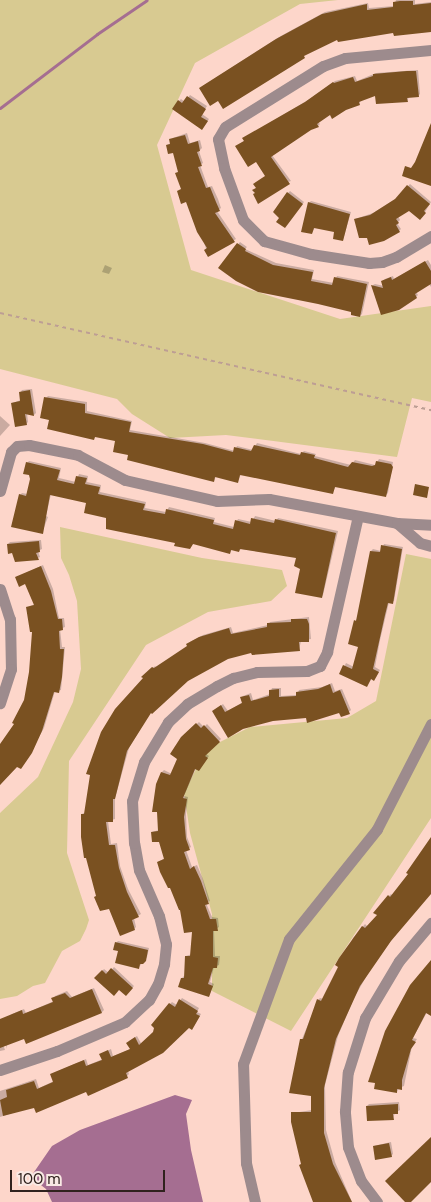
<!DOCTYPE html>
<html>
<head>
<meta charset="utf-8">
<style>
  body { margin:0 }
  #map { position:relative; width:431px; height:1202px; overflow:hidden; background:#fdd6ca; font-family:"DM Sans",sans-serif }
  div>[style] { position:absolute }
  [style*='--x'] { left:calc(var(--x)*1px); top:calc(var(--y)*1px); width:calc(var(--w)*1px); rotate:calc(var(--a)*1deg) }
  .green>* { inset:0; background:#d8ca91 }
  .water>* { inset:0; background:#a56e91 }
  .shadow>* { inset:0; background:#0003 }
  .stream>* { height:3px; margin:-1.5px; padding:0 1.5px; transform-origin:1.5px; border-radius:1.5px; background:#a56e91 }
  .building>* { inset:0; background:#7a5121 }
  .path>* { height:2px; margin-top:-1px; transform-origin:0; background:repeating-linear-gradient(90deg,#bd9e94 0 4px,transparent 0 8px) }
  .minor>* { height:11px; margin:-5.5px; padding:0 5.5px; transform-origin:5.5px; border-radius:5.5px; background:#9d8b8d }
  span { translate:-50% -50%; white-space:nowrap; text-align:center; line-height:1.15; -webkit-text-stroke:5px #f9e9e4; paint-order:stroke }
  .scale { position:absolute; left:10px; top:1170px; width:155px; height:22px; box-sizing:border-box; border:2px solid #30221e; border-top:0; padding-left:6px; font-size:15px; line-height:18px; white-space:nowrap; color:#30221e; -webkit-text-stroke:4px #f9e9e4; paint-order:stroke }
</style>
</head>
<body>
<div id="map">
  <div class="green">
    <div style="clip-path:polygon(0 0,338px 0,300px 4px,195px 63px,157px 145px,191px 270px,340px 319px,431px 306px,431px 402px,412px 398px,397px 457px,226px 435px,170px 438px,132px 414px,117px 399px,0 369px)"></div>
    <div style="clip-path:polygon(60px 527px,202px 558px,282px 570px,287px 586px,271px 601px,208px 612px,146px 645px,69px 761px,67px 853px,89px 920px,86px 929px,80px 941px,62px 951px,45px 983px,33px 986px,17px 996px,0 999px,0 813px,38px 777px,73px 702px,81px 669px,77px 601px,69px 575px,61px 558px)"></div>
    <div style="clip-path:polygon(406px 554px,431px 559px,431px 818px,291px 1031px,212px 991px,212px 914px,190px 833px,184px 793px,206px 749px,250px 727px,347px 718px,376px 701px)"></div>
  </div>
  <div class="water">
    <div style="clip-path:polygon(175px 1095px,192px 1100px,186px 1114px,191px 1150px,203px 1202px,52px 1202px,46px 1189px,37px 1182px,32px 1175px,52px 1146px,80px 1130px)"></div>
  </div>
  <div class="shadow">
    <div style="clip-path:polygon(396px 0,415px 0,415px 4px,431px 2px,431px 31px,394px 32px,338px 38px,218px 99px,203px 86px,279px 37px,325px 12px,368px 3px,369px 8px,394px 6px)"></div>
    <div style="clip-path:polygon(418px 70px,420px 94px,418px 96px,409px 97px,407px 101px,376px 95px,361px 100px,359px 104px,331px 114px,318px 122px,320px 124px,318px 126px,310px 129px,272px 155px,291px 181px,256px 193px,254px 190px,266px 176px,256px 160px,238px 145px,245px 140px,246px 137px,308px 100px,335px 81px,355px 76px,357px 81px,376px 73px)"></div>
    <div style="clip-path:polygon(190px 95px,207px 106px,202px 114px,209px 119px,204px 126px,179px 101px,181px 99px,185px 102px)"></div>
    <div style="clip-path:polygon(187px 133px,190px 143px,200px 140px,202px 148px,199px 151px,203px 163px,200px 165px,208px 187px,212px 186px,218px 199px,221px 208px,217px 211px,236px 239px,208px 255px,187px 188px,179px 171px,174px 151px,167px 145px,171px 143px,173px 138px)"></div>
    <div style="clip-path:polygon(410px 184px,431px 202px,422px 217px,409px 210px,398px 216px,400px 220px,397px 223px,401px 229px,399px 231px,368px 236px,355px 219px,373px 213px,397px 198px)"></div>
    <div style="clip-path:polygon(290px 191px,304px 202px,287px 225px,288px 193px)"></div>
    <div style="clip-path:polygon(311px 201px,351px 212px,343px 240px,336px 231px,315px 227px,312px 233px,309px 203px)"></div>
    <div style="clip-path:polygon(240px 242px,247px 247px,245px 249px,276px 263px,314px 270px,312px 279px,334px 283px,337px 276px,369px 282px,362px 314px,360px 316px,353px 312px,220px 267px)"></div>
    <div style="clip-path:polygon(428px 260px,431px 265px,431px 287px,429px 284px,416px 292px,418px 295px,416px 297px,382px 314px,373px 285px,375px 284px,384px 286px,383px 281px,385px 279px,393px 276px,394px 279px)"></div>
    <div style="clip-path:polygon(105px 265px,112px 268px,109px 274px,102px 272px)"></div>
    <div style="clip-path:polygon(32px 389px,36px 413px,34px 415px,27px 413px,28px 422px,26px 424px,12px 403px,21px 400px,20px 393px,22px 390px)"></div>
    <div style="clip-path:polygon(48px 396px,87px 402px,87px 411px,132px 421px,130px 430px,205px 443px,235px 451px,237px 446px,253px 450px,257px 443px,301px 454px,304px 451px,316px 454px,315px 456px,351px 465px,355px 460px,375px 465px,379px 459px,393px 462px,388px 493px,385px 496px,336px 486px,332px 493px,241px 474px,238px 481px,216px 476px,214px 481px,129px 454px,117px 440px,96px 436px,94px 438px,50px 419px,46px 398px)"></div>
    <div style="clip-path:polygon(0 416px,10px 425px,0 436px)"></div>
    <div style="clip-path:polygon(29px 461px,61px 468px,59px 478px,76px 482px,79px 474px,88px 476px,87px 482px,101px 485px,100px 492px,146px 502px,145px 508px,166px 512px,169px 507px,215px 518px,214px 522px,234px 527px,238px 519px,252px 522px,255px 516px,276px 521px,278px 518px,338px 531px,323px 595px,321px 597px,302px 569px,298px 557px,241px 549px,239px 551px,232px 549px,230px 553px,194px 543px,190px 548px,108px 517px,87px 502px,51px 494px,46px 516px,48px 517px,42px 533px,20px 495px,22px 493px,28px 494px,31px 479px,27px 463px)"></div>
    <div style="clip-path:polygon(41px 540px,42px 549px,38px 551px,40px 557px,38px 558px,8px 544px,10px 542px)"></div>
    <div style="clip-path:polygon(384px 544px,403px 547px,394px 601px,389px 602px,380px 640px,375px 667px,380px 670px,376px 677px,372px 678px,367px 686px,341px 673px,346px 663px,354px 667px,359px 646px,355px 621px,358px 618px,371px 551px,373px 549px,381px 551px)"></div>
    <div style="clip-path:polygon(43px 565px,53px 589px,59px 618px,64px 618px,65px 627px,60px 629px,62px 647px,65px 647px,61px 690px,55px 691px,44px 728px,22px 766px,17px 765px,0 785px,0 746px,16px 724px,25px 701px,31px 672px,33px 631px,28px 607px,35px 604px,26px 583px,17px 577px)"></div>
    <div style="clip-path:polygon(309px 617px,311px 639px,301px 641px,299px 650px,252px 651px,228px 658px,187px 680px,151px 711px,129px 748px,115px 798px,115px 819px,108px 821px,111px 844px,117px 843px,120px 866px,128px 889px,141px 914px,134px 918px,136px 927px,134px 929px,97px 895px,82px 814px,86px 812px,116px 710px,155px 666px,156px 667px,188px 646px,190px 642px,203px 635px,231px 627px,233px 633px,268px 625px,270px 622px)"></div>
    <div style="clip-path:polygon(332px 683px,335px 691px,342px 689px,351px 710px,349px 712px,272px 719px,242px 728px,216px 709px,223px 704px,228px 711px,243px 702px,241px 698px,243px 696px,251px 693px,253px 700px,270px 694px,272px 688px,281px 688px,281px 696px,297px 695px,299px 690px,322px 687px)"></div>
    <div style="clip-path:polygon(199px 722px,204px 727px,207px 724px,221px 739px,206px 754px,209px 756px,201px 767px,196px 768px,184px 796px,188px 797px,186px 814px,187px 837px,191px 847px,186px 850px,192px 867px,197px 865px,203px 879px,210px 901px,206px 903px,212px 917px,218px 918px,219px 927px,214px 930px,215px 956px,220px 956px,219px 965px,214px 967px,210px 982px,214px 984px,209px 996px,182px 978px,185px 975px,186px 956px,192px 954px,193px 931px,158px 862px,165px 858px,159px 840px,152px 832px,159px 830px,162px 772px,164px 770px,172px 774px,178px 758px,182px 738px)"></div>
    <div style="clip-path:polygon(431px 839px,431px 892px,393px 938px,370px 970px,354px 998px,338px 1036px,325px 1085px,326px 1130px,335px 1162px,352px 1202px,319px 1202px,303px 1163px,293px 1113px,312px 1110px,312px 1095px,302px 1039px,318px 1000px,320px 998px,324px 999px,353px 938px,365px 924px,368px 927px,378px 915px,389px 896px,391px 894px,393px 896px,410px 874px)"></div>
    <div style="clip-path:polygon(118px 941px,149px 948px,147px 957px,139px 967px,120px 950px,116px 943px)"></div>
    <div style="clip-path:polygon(431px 962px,431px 1012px,427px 1012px,413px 1038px,417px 1039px,412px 1046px,404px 1086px,399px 1088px,397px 1092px,375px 1088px)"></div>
    <div style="clip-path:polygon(114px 967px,134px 986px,126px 995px,119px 989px,96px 978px,104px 969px,109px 973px)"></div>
    <div style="clip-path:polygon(94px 988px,104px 1010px,102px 1012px,27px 1042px,24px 1037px,7px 1044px,7px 1049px,5px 1040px,2px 1041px,5px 1050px,0 1051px,0 1022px,12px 1014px,24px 1009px,26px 1013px,54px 1001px,55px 996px,67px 991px,72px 997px)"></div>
    <div style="clip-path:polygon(182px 998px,199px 1008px,197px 1012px,201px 1014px,194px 1026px,189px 1026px,128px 1071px,129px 1074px,127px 1076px,0 1117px,0 1091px,36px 1079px,39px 1088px,54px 1081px,54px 1073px,77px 1063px,86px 1059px,88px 1065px,103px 1059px,101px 1054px,111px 1049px,113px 1056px,131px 1049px,129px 1041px,137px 1036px,142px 1045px,154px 1032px,170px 1004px,172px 1002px,177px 1005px)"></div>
    <div style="clip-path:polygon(399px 1102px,400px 1110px,395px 1113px,393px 1118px,367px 1106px,369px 1104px)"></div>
    <div style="clip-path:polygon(391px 1142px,393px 1154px,391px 1156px,374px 1146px)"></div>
  </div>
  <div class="stream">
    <div style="--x:0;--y:108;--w:122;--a:-37.3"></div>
    <div style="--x:97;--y:34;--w:60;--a:-34.2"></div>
  </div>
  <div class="building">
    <div style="clip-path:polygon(400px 1px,413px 1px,413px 5px,431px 3px,431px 32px,394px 36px,393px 33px,338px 42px,337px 40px,304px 56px,305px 58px,223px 109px,218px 101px,210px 106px,199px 88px,276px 39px,322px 14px,367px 4px,367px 10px,393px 7px,393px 2px)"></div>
    <div style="clip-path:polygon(407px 71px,416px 71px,419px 97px,407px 98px,408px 102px,376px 104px,375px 96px,359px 102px,360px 105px,346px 110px,332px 119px,330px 115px,317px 124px,319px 127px,311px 130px,271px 157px,290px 184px,258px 204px,253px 194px,255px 193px,252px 190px,256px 188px,253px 184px,265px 176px,256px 162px,248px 167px,235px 146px,244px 141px,242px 138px,305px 102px,333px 82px,334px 83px,353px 77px,355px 82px,373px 76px,373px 74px)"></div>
    <div style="clip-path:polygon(187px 96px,206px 109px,201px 117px,208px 121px,202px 130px,172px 109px,178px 100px,182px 103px)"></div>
    <div style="clip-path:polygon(431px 123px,431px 186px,402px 176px,405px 166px,411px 168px,415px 162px)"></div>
    <div style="clip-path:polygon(185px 135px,188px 144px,198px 141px,200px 151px,197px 152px,202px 166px,198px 167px,206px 188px,210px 187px,216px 202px,220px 211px,215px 213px,235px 242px,208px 257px,204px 250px,207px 248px,197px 232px,186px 202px,181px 204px,177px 191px,181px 189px,175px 173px,178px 172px,173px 153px,168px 154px,166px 145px,170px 144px,169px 139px)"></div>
    <div style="clip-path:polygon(407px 185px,430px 204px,424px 211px,426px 213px,420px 220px,409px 211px,396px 219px,399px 223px,396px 225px,400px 232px,384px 241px,369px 245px,367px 238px,359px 238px,354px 219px,370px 215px,395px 199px)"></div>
    <div style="clip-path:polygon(287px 192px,303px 204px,285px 228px,276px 222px,279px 218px,273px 212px)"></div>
    <div style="clip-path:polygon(308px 202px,350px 214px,343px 241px,333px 239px,334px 232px,314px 228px,312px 234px,301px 232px)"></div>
    <div style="clip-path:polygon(237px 243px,246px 249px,245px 251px,273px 265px,313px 272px,311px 281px,332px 285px,334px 277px,367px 284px,360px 317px,351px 315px,351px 312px,318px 304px,258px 292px,236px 281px,218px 268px)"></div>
    <div style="clip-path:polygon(425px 261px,431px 271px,431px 284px,415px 294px,417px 298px,399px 310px,381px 315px,371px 285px,383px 288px,381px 281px,391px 277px,392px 280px)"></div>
    <div style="clip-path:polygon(30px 390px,34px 416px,25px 414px,27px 425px,15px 427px,11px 403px,20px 401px,19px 392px)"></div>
    <div style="clip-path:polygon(44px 397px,85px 404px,85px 413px,131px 422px,129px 432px,203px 444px,233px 452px,234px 447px,251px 451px,254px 445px,300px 455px,301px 452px,315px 455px,314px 458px,348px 467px,352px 462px,372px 466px,375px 465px,376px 461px,391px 464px,393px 467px,386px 497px,335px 487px,333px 494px,240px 475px,238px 483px,215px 477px,214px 482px,127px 460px,128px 455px,113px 452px,115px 441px,95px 437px,94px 440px,47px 429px,49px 420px,40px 418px)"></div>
    <div style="clip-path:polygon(26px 462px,60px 470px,57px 480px,74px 484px,76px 476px,87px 478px,85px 484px,100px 487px,98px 494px,145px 504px,143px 510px,165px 514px,166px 509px,214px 520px,213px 524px,233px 529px,235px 520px,250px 524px,251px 518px,274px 523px,275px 519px,336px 533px,322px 598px,295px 593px,300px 569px,294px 566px,296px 558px,240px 549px,239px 552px,231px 550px,230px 554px,193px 544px,190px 549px,174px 546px,175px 543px,106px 529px,106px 518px,84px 513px,86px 503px,50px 495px,43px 534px,11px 527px,19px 494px,26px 496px,30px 479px,29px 475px,23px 474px)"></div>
    <div style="clip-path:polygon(415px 484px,429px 487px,427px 498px,413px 495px)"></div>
    <div style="clip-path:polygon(39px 541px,40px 552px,36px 553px,39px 560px,15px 562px,12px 553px,8px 554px,7px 544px)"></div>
    <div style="clip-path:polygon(381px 545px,402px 549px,393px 604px,388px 603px,385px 615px,373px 669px,379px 672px,374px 681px,371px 679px,367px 687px,339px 674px,343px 665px,352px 669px,358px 647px,348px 644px,354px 620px,356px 621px,370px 551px,380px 552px)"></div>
    <div style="clip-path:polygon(41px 566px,51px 591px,58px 619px,62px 619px,63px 630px,59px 631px,60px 649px,64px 649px,62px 677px,59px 693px,54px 692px,42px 731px,32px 753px,21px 769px,17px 767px,0 785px,0 744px,14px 724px,12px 723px,24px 700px,29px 672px,32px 632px,30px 632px,26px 607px,34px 605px,25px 584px,19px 587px,15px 577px)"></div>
    <div style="clip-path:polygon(291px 619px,307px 619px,309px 624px,309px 642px,299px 642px,300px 651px,252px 655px,251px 653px,228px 659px,188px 681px,152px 714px,151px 713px,127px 751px,115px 799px,113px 799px,113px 822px,106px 822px,109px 845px,115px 845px,119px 868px,127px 892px,139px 917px,132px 920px,135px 930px,120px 936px,109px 909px,100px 911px,94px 897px,96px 896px,86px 858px,84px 858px,81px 837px,81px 814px,84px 814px,90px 775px,86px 774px,101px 732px,115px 709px,143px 678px,141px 677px,152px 667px,154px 668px,187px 646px,186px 644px,199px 637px,229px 628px,231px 634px,267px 627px,267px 623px,291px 622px)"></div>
    <div style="clip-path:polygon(330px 684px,333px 693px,340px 690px,350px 714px,341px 717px,339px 713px,307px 723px,306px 718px,273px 721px,243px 729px,228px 738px,212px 711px,221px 705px,225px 712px,242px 703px,240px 697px,249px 695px,251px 701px,269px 696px,269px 690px,279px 689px,279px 697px,296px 696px,296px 692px,318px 689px)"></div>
    <div style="clip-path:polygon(196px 723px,201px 728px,204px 725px,220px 742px,205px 756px,208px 758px,199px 771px,195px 769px,183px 798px,187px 799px,184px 817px,186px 839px,190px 850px,184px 852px,190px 869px,194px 866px,201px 881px,209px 904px,205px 905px,210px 919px,216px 919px,218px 931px,213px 931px,213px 957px,218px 958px,217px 968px,213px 968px,208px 984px,213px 986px,209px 997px,178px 987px,181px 978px,184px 978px,185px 956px,190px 956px,192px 932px,184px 933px,180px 910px,179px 910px,170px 888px,168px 888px,160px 872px,157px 862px,164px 859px,159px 842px,152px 842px,151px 832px,158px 831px,157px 812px,152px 812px,156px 784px,161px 772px,170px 775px,177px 759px,170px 754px,181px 737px)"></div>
    <div style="clip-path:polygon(431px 837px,431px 894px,391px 941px,360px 986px,336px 1039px,324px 1088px,324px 1133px,333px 1164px,352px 1202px,313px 1202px,299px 1165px,301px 1164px,291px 1122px,291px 1112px,311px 1112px,311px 1096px,289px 1093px,300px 1039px,303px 1039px,317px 999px,321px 1001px,338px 967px,335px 965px,339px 958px,362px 926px,365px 928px,377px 915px,373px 913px,388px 895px,390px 897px,408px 874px,406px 873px)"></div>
    <div style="clip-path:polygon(115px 942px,148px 950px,146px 961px,143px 964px,140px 964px,139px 969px,115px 963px,118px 951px,113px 950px)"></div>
    <div style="clip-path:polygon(431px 960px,431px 1016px,426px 1013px,412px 1040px,416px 1042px,411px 1049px,402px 1080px,402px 1090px,397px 1089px,397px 1093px,374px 1089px,375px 1083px,368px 1082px,385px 1031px,410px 985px)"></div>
    <div style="clip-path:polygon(111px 968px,133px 988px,126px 996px,119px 990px,114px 996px,94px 978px,102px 970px,106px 974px)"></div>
    <div style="clip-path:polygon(92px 989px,102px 1013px,26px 1044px,24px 1039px,0 1048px,0 1019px,22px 1010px,23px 1014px,53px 1002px,51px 998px,65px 993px,70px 998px)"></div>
    <div style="clip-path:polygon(179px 999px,198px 1011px,196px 1014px,200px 1016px,192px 1030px,189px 1028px,163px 1053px,126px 1073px,128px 1078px,88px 1096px,86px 1092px,36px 1113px,34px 1108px,3px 1116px,0 1100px,7px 1097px,6px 1090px,34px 1081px,37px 1089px,53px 1082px,50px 1074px,74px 1064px,84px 1060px,86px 1066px,102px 1060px,99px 1054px,108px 1050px,111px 1057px,130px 1049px,126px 1043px,135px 1037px,139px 1045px,153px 1032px,154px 1028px,151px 1025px,169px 1003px,175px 1007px)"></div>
    <div style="clip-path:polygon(398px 1104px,398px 1114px,393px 1114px,394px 1120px,367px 1121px,366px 1106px)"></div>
    <div style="clip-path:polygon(431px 1137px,431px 1182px,411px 1202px,405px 1202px,385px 1181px)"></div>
    <div style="clip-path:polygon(389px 1143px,392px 1157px,375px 1160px,373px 1146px)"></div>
  </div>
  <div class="path">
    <div style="--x:0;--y:313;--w:442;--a:12.7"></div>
  </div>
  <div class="minor">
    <div style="--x:431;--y:50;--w:86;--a:174.7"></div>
    <div style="--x:345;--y:58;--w:23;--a:160"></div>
    <div style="--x:323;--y:66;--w:115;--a:148.1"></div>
    <div style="--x:225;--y:127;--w:14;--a:120"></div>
    <div style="--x:218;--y:139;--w:30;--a:78"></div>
    <div style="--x:224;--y:168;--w:55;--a:69.9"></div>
    <div style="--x:243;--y:220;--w:30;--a:45"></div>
    <div style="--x:264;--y:241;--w:49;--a:15.5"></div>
    <div style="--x:311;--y:254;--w:59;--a:8.8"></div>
    <div style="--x:369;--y:263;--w:13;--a:-4"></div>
    <div style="--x:382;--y:262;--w:15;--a:-20"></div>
    <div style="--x:396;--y:257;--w:41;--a:-31"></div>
    <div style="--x:0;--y:491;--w:41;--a:-74.2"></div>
    <div style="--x:11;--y:452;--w:8;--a:-45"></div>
    <div style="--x:17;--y:446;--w:12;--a:-5"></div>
    <div style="--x:29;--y:445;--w:50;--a:11.5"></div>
    <div style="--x:78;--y:455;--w:53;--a:28"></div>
    <div style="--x:125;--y:480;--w:94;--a:12.9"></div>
    <div style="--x:217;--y:501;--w:52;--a:-2.2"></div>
    <div style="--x:269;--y:499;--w:130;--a:10.6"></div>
    <div style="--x:397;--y:523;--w:34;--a:3"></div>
    <div style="--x:397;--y:523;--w:30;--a:41"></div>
    <div style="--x:420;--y:543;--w:11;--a:15"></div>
    <div style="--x:0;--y:589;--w:32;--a:72"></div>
    <div style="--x:10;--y:619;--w:50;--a:88.9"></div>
    <div style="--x:11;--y:669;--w:36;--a:108"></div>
    <div style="--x:0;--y:1070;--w:60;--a:-18.4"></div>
    <div style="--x:57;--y:1051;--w:74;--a:-23.1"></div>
    <div style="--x:125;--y:1022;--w:33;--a:-43"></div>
    <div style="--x:149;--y:1000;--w:18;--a:-61"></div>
    <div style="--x:158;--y:984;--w:21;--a:-73"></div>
    <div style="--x:164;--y:964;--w:20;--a:-84"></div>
    <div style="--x:166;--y:944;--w:29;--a:-104"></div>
    <div style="--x:159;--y:916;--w:50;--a:-113.5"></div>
    <div style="--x:139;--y:870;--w:27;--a:-100"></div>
    <div style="--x:134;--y:843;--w:42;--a:-92.7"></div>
    <div style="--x:132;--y:801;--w:41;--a:-72.9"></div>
    <div style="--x:144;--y:762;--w:47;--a:-59"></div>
    <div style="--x:168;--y:722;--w:26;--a:-43"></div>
    <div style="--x:187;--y:704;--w:35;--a:-31"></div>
    <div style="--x:217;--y:686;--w:18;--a:-27"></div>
    <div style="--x:233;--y:678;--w:25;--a:-14"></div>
    <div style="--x:257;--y:672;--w:50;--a:-1.1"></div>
    <div style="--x:307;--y:671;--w:14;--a:-21"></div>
    <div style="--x:320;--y:666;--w:16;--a:-63"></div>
    <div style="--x:327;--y:652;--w:139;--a:-77.2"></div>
    <div style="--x:255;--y:1202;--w:40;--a:-103"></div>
    <div style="--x:246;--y:1163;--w:99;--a:-91.7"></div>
    <div style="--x:243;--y:1064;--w:133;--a:-69.8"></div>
    <div style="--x:289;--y:939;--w:141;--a:-51.3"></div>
    <div style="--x:377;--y:829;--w:118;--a:-62.8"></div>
    <div style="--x:377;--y:1202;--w:26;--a:-127"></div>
    <div style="--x:361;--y:1181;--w:36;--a:-111"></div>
    <div style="--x:348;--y:1147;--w:36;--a:-95"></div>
    <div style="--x:345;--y:1111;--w:39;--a:-86"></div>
    <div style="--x:348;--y:1072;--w:57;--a:-72.5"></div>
    <div style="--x:365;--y:1018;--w:66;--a:-59.2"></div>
    <div style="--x:399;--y:961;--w:50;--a:-49.9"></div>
  </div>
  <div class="scale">100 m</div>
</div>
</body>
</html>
